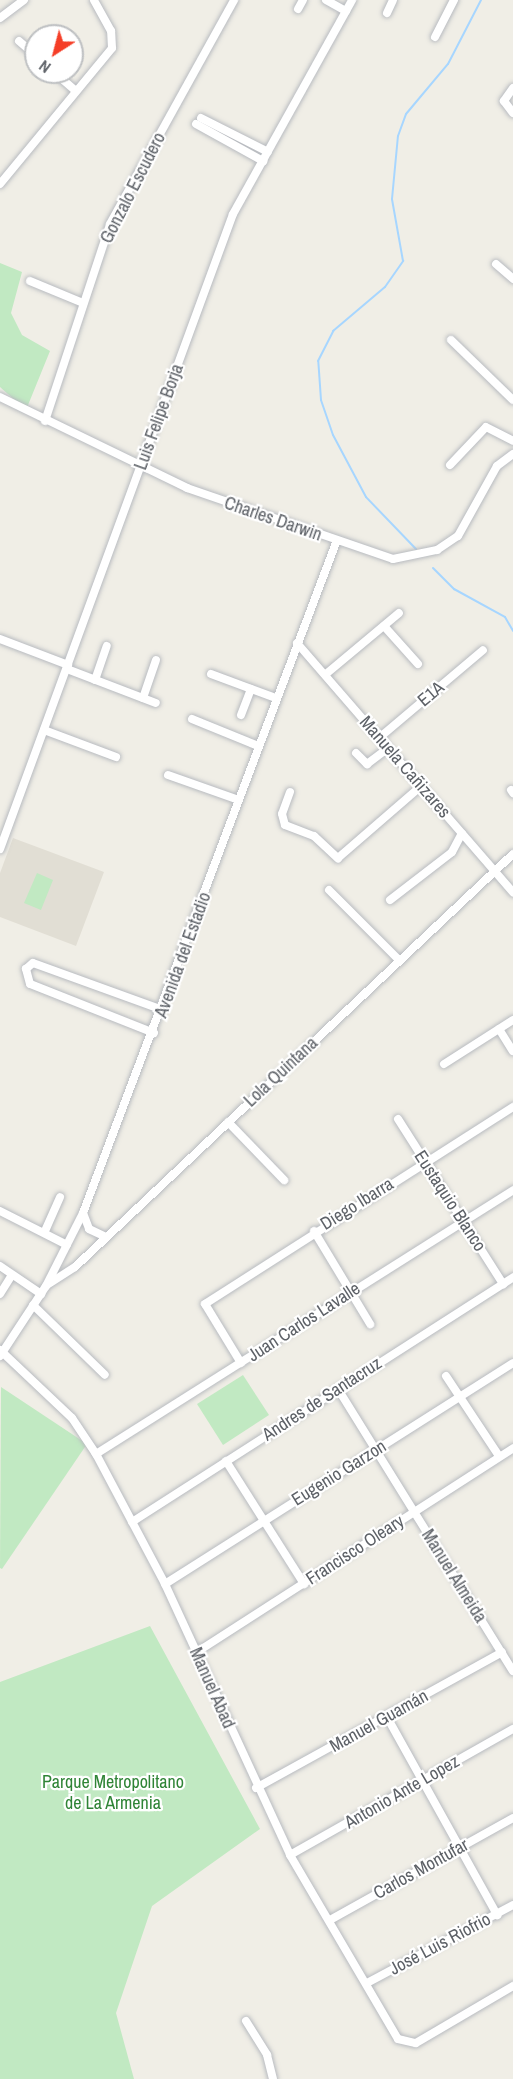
<!DOCTYPE html>
<html>
<head>
<meta charset="utf-8">
<style>
  body { margin:0 }
  #map { position:relative; width:513px; height:2079px; overflow:hidden; background:#f0eee6; font-family:"Archivo Narrow",sans-serif }
  div>[style] { position:absolute }
  [style*='--x'] { left:calc(var(--x)*1px); top:calc(var(--y)*1px); width:calc(var(--w)*1px); rotate:calc(var(--a)*1deg) }
  .education>* { inset:0; background:#e1ded4 }
  .green>* { inset:0; background:#c1e9c2 }
  .stream>* { height:2px; margin:-1px; padding:0 1px; transform-origin:1px; border-radius:1px; background:#a7d6ff }
  .roads { filter:drop-shadow(0 0 2px #b8bbc0) drop-shadow(0 0 2px #b8bbc0) }
  .minor>* { height:8px; margin:-4px; padding:0 4px; transform-origin:4px; border-radius:4px; background:#fff }
  span { translate:-50% -50%; white-space:nowrap; text-align:center; line-height:1.15; -webkit-text-stroke:4.5px #fff; paint-order:stroke }
  .street-label { font-size:18px; color:#5d6167 }
  .park-label { font-size:18px; color:#2f8436 }
  .north { position:absolute; left:24px; top:24px; width:60px; height:60px; box-sizing:border-box; background:#fff; border:2px solid #bec0c2; border-radius:50%; rotate:216deg; font-size:16px; font-weight:700; line-height:24px; text-align:center; color:#5d6167 }
  .north::after { content:''; display:block; margin:auto; width:21px; height:27px; background:#f53e27; clip-path:polygon(50% 0,100% 100%,50% 72%,0 100%) }
</style>
</head>
<body>
<div id="map">
  <div class="education">
    <div style="clip-path:polygon(13px 838px,104px 872px,76px 946px,0 917px,0 873px)"></div>
  </div>
  <div class="green">
    <div style="clip-path:polygon(0 263px,22px 272px,11px 313px,22px 335px,50px 351px,26px 410px,0 387px)"></div>
    <div style="clip-path:polygon(37px 873px,53px 880px,41px 910px,24px 903px)"></div>
    <div style="clip-path:polygon(243px 1375px,269px 1415px,223px 1445px,197px 1404px)"></div>
    <div style="clip-path:polygon(1px 1387px,87px 1444px,2px 1569px,0 1568px)"></div>
    <div style="clip-path:polygon(150px 1626px,260px 1829px,152px 1906px,116px 2013px,134px 2079px,0 2079px,0 1682px)"></div>
  </div>
  <div class="stream">
    <div style="--x:416;--y:549;--w:72;--a:-133.9"></div>
    <div style="--x:366;--y:497;--w:70;--a:-118"></div>
    <div style="--x:333;--y:435;--w:37;--a:-109"></div>
    <div style="--x:321;--y:400;--w:39;--a:-94"></div>
    <div style="--x:318;--y:361;--w:34;--a:-63"></div>
    <div style="--x:333;--y:331;--w:68;--a:-40.2"></div>
    <div style="--x:385;--y:287;--w:32;--a:-55"></div>
    <div style="--x:403;--y:261;--w:63;--a:-100.1"></div>
    <div style="--x:392;--y:199;--w:63;--a:-84.6"></div>
    <div style="--x:398;--y:136;--w:23;--a:-70"></div>
    <div style="--x:406;--y:114;--w:65;--a:-50"></div>
    <div style="--x:448;--y:64;--w:72;--a:-62.7"></div>
    <div style="--x:433;--y:568;--w:30;--a:45"></div>
    <div style="--x:454;--y:589;--w:58;--a:28.8"></div>
    <div style="--x:505;--y:617;--w:16;--a:60"></div>
  </div>
  <div class="roads">
    <div class="minor">
      <div style="--x:326;--y:0;--w:23;--a:29"></div>
      <div style="--x:298;--y:9;--w:10;--a:-61"></div>
      <div style="--x:387;--y:13;--w:14;--a:-65"></div>
      <div style="--x:0;--y:18;--w:30;--a:-37"></div>
      <div style="--x:435;--y:37;--w:42;--a:-62.8"></div>
      <div style="--x:19;--y:41;--w:23;--a:41"></div>
      <div style="--x:54;--y:72;--w:29;--a:41"></div>
      <div style="--x:513;--y:88;--w:16;--a:125"></div>
      <div style="--x:504;--y:101;--w:15;--a:53"></div>
      <div style="--x:201;--y:118;--w:75;--a:26.9"></div>
      <div style="--x:196;--y:124;--w:77;--a:28.9"></div>
      <div style="--x:0;--y:184;--w:176;--a:-50.5"></div>
      <div style="--x:112;--y:48;--w:17;--a:-93"></div>
      <div style="--x:111;--y:31;--w:35;--a:-119"></div>
      <div style="--x:496;--y:264;--w:23;--a:41"></div>
      <div style="--x:30;--y:281;--w:57;--a:22.5"></div>
      <div style="--x:451;--y:340;--w:86;--a:44.1"></div>
      <div style="--x:0;--y:397;--w:208;--a:25.9"></div>
      <div style="--x:187;--y:488;--w:218;--a:19"></div>
      <div style="--x:393;--y:559;--w:45;--a:-11.6"></div>
      <div style="--x:437;--y:550;--w:25;--a:-34"></div>
      <div style="--x:458;--y:536;--w:80;--a:-60.9"></div>
      <div style="--x:497;--y:466;--w:20;--a:-37"></div>
      <div style="--x:45;--y:421;--w:207;--a:-71.7"></div>
      <div style="--x:110;--y:224;--w:256;--a:-61"></div>
      <div style="--x:450;--y:465;--w:52;--a:-46.5"></div>
      <div style="--x:486;--y:427;--w:30;--a:27"></div>
      <div style="--x:384;--y:626;--w:51;--a:48.2"></div>
      <div style="--x:0;--y:639;--w:73;--a:20.9"></div>
      <div style="--x:297;--y:643;--w:330;--a:49.1"></div>
      <div style="--x:67;--y:669;--w:95;--a:20.9"></div>
      <div style="--x:211;--y:674;--w:69;--a:20.3"></div>
      <div style="--x:326;--y:674;--w:95;--a:-39.9"></div>
      <div style="--x:95;--y:680;--w:36;--a:-71"></div>
      <div style="--x:143;--y:698;--w:40;--a:-71.1"></div>
      <div style="--x:241;--y:715;--w:28;--a:-69"></div>
      <div style="--x:192;--y:719;--w:71;--a:22.2"></div>
      <div style="--x:44;--y:730;--w:77;--a:20.6"></div>
      <div style="--x:379;--y:738;--w:136;--a:-40.2"></div>
      <div style="--x:356;--y:753;--w:16;--a:45"></div>
      <div style="--x:367;--y:764;--w:26;--a:-37"></div>
      <div style="--x:168;--y:775;--w:75;--a:19.4"></div>
      <div style="--x:511;--y:790;--w:4;--a:56"></div>
      <div style="--x:290;--y:792;--w:23;--a:110"></div>
      <div style="--x:282;--y:814;--w:11;--a:75"></div>
      <div style="--x:285;--y:825;--w:31;--a:21"></div>
      <div style="--x:314;--y:836;--w:33;--a:43"></div>
      <div style="--x:338;--y:858;--w:110;--a:-40.9"></div>
      <div style="--x:0;--y:849;--w:676;--a:-69.85"></div>
      <div style="--x:233;--y:214;--w:245;--a:-60.9"></div>
      <div style="--x:329;--y:890;--w:100;--a:45"></div>
      <div style="--x:390;--y:900;--w:78;--a:-37.7"></div>
      <div style="--x:452;--y:852;--w:21;--a:-62"></div>
      <div style="--x:499;--y:1029;--w:26;--a:58"></div>
      <div style="--x:154;--y:1033;--w:133;--a:-158.4"></div>
      <div style="--x:30;--y:984;--w:16;--a:-105"></div>
      <div style="--x:26;--y:969;--w:9;--a:-41"></div>
      <div style="--x:33;--y:963;--w:138;--a:19.9"></div>
      <div style="--x:444;--y:1064;--w:82;--a:-32.5"></div>
      <div style="--x:398;--y:1119;--w:196;--a:57.5"></div>
      <div style="--x:228;--y:1122;--w:81;--a:46"></div>
      <div style="--x:0;--y:1211;--w:75;--a:26.9"></div>
      <div style="--x:83;--y:1213;--w:17;--a:69"></div>
      <div style="--x:89;--y:1229;--w:19;--a:25"></div>
      <div style="--x:45;--y:1231;--w:37;--a:-66"></div>
      <div style="--x:314;--y:1231;--w:109;--a:58.9"></div>
      <div style="--x:0;--y:1266;--w:50;--a:34.3"></div>
      <div style="--x:47;--y:1285;--w:33;--a:-33"></div>
      <div style="--x:75;--y:1267;--w:602;--a:-43.32"></div>
      <div style="--x:0;--y:1294;--w:22;--a:-58"></div>
      <div style="--x:33;--y:1305;--w:100;--a:44.2"></div>
      <div style="--x:0;--y:1350;--w:99;--a:43.4"></div>
      <div style="--x:72;--y:1418;--w:43;--a:56.3"></div>
      <div style="--x:96;--y:1454;--w:147;--a:62"></div>
      <div style="--x:165;--y:1584;--w:298;--a:65.2"></div>
      <div style="--x:290;--y:1855;--w:213;--a:59.6"></div>
      <div style="--x:398;--y:2039;--w:18;--a:13"></div>
      <div style="--x:416;--y:2043;--w:113;--a:-30.4"></div>
      <div style="--x:0;--y:1356;--w:84;--a:-56.7"></div>
      <div style="--x:46;--y:1286;--w:82;--a:-63.1"></div>
      <div style="--x:83;--y:1213;--w:719;--a:-69.32"></div>
      <div style="--x:241;--y:1363;--w:69;--a:-121.4"></div>
      <div style="--x:205;--y:1304;--w:366;--a:-32.6"></div>
      <div style="--x:446;--y:1376;--w:96;--a:56.5"></div>
      <div style="--x:338;--y:1389;--w:332;--a:58.2"></div>
      <div style="--x:96;--y:1454;--w:494;--a:-32.3"></div>
      <div style="--x:226;--y:1461;--w:146;--a:57.6"></div>
      <div style="--x:132;--y:1522;--w:453;--a:-32.7"></div>
      <div style="--x:165;--y:1584;--w:412;--a:-32.4"></div>
      <div style="--x:197;--y:1652;--w:376;--a:-32.8"></div>
      <div style="--x:387;--y:1717;--w:227;--a:60.9"></div>
      <div style="--x:256;--y:1788;--w:281;--a:-28.9"></div>
      <div style="--x:290;--y:1855;--w:256;--a:-29.5"></div>
      <div style="--x:330;--y:1920;--w:210;--a:-29.1"></div>
      <div style="--x:367;--y:1983;--w:166;--a:-28.1"></div>
      <div style="--x:246;--y:2021;--w:40;--a:58"></div>
      <div style="--x:267;--y:2055;--w:25;--a:76"></div>
    </div>
  </div>
  <div class="street-label">
    <span style="left:133px;top:188px;rotate:-63deg">Gonzalo Escudero</span>
    <span style="left:159px;top:417px;rotate:-70deg">Luis Felipe Borja</span>
    <span style="left:273px;top:519px;rotate:19deg">Charles Darwin</span>
    <span style="left:431px;top:694px;rotate:-40deg">E1A</span>
    <span style="left:405px;top:767px;rotate:49deg">Manuela Cañizares</span>
    <span style="left:183px;top:955px;rotate:-70deg">Avenida del Estadio</span>
    <span style="left:281px;top:1072px;rotate:-43deg">Lola Quintana</span>
    <span style="left:450px;top:1201px;rotate:57deg">Eustaquio Blanco</span>
    <span style="left:357px;top:1204px;rotate:-32deg">Diego Ibarra</span>
    <span style="left:304px;top:1322px;rotate:-33deg">Juan Carlos Lavalle</span>
    <span style="left:322px;top:1399px;rotate:-33deg">Andres de Santacruz</span>
    <span style="left:339px;top:1473px;rotate:-32deg">Eugenio Garzon</span>
    <span style="left:355px;top:1550px;rotate:-33deg">Francisco Oleary</span>
    <span style="left:454px;top:1576px;rotate:58deg">Manuel Almeida</span>
    <span style="left:212px;top:1688px;rotate:66deg">Manuel Abad</span>
    <span style="left:379px;top:1721px;rotate:-29deg">Manuel Guamán</span>
    <span style="left:402px;top:1792px;rotate:-30deg">Antonio Ante Lopez</span>
    <span style="left:421px;top:1869px;rotate:-29deg">Carlos Montufar</span>
    <span style="left:440px;top:1944px;rotate:-28deg">José Luis Riofrio</span>
  </div>
  <div class="park-label">
    <span style="left:113px;top:1793px">Parque Metropolitano<br>de La Armenia</span>
  </div>
  <div class="north">N</div>
</div>
</body>
</html>
